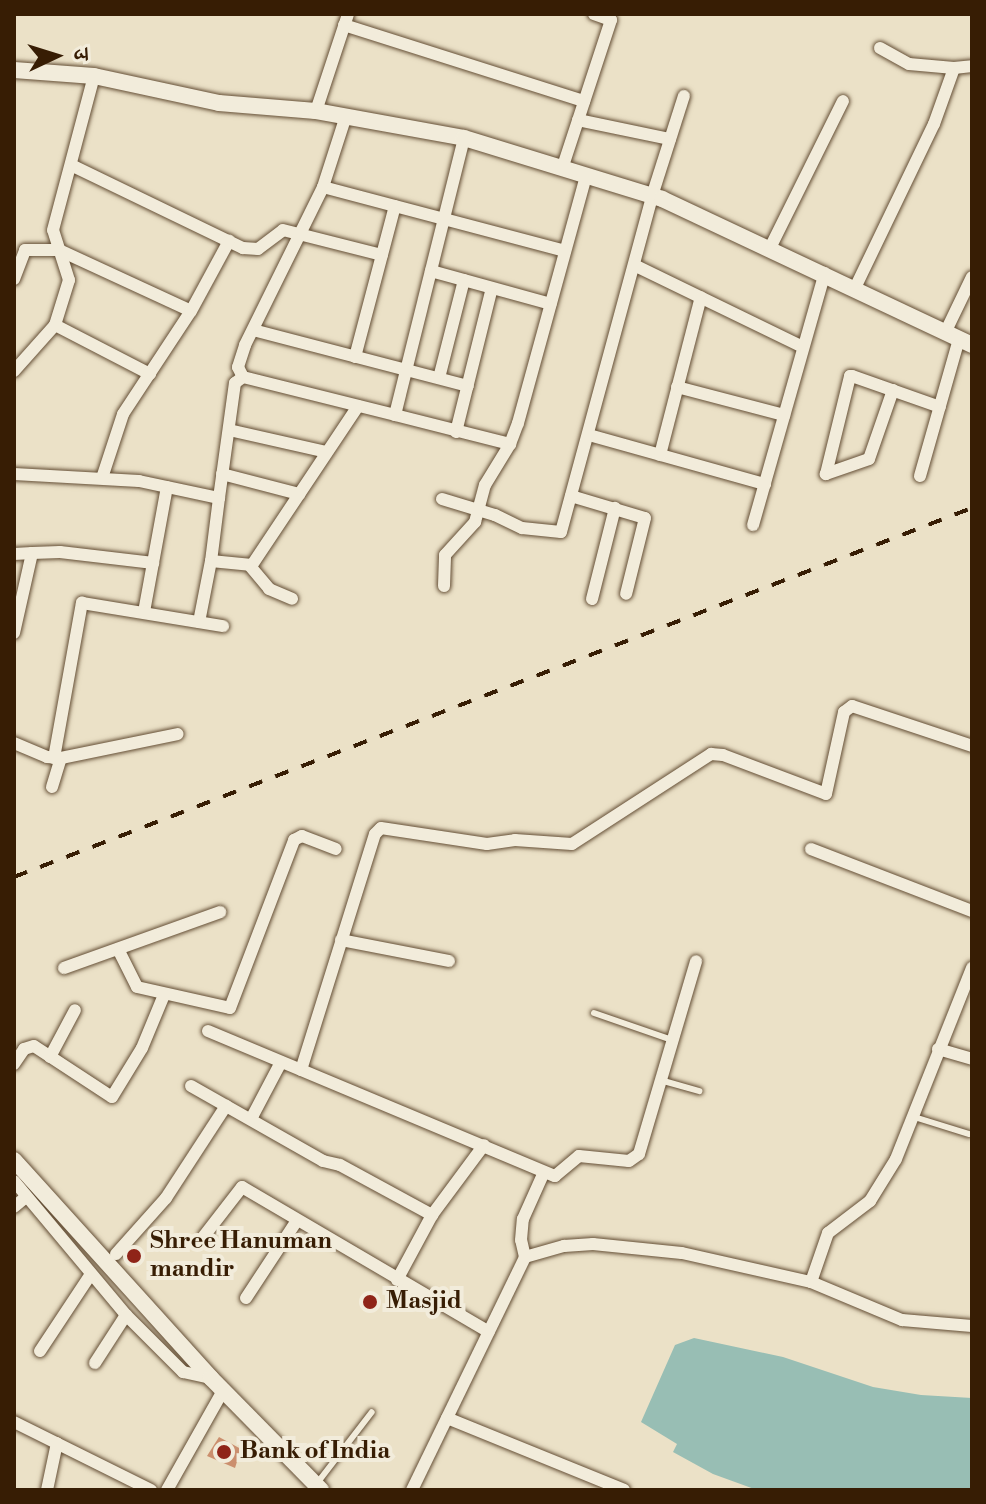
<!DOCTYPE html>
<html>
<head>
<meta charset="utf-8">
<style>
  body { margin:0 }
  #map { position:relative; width:986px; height:1504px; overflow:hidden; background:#ebe1c7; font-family:"Libre Bodoni","Noto Serif Devanagari",serif }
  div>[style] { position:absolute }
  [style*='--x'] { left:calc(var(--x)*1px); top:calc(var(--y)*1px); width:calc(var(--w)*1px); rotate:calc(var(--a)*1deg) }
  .water>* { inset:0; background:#98beb4 }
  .building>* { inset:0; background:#cb8f6e }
  .roads { filter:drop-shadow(0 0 2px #644e35) drop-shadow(0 0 2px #644e35) }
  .lane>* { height:6px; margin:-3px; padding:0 3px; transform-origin:3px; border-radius:3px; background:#f2ecdb }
  .street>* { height:12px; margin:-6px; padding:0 6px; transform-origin:6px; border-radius:6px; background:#f2ecdb }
  .secondary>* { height:16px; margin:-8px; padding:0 8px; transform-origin:8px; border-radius:8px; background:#f2ecdb }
  .rail>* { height:4px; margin-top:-2px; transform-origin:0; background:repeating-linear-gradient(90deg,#371d04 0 14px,transparent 0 28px) }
  .dots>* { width:22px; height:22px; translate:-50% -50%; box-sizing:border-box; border:4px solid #f2ecdb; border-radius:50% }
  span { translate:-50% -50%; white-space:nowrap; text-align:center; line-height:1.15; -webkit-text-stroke:8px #f2ecdb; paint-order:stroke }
  .poi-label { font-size:24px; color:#371d04; font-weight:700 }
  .left { translate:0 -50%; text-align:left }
  .frame { position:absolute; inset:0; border:16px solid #371d04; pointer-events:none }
  .north { position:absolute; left:16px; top:16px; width:80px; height:80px; -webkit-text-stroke:6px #f2ecdb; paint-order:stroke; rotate:86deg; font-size:22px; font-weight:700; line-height:32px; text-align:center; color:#371d04 }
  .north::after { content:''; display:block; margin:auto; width:28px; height:36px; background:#371d04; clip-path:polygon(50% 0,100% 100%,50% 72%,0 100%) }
</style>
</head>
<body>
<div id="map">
  <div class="water">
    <div style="clip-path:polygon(694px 1338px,783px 1357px,873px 1387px,921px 1395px,972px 1398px,972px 1490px,757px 1490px,713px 1474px,673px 1452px,677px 1444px,641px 1422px,675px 1345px)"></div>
  </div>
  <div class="building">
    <div style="clip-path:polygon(219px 1437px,241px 1449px,235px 1468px,207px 1456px)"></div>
  </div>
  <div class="roads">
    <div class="lane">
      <div style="--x:594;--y:1013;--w:83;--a:19.1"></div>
      <div style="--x:660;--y:1080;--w:41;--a:15.8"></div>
      <div style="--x:911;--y:1116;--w:61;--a:17.2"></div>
      <div style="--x:318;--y:1482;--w:88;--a:-52.4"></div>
    </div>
    <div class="street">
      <div style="--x:344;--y:25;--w:252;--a:17.6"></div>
      <div style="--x:880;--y:48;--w:33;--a:29"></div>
      <div style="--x:909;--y:64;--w:45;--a:5.1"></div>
      <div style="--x:316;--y:111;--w:102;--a:-71.7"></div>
      <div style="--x:578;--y:120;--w:94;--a:11.7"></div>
      <div style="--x:71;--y:165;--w:191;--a:25.8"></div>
      <div style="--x:243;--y:248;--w:15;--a:4"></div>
      <div style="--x:258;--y:249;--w:31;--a:-37"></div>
      <div style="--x:283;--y:230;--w:102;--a:14.2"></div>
      <div style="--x:562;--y:169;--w:157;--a:-71.8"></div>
      <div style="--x:611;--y:20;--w:18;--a:-161"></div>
      <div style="--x:323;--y:187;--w:250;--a:14.8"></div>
      <div style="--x:770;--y:248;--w:164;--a:-63.6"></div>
      <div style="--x:634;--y:265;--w:188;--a:25.9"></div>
      <div style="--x:431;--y:271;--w:124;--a:15.4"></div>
      <div style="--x:14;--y:279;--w:31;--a:-69"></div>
      <div style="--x:25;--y:250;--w:34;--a:0"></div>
      <div style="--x:59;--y:250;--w:145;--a:24.8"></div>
      <div style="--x:855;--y:288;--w:182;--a:-64.3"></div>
      <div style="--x:934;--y:124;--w:59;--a:-70.3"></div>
      <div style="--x:954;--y:68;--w:18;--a:-6"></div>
      <div style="--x:55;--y:325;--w:107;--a:27.3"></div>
      <div style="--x:253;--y:330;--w:222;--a:14.6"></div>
      <div style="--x:945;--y:333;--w:62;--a:-64.3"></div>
      <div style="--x:355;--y:357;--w:156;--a:-75.2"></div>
      <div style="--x:14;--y:371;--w:62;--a:-48.3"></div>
      <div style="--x:55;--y:325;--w:47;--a:-72.7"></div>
      <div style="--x:69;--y:280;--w:52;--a:-107.7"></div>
      <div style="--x:53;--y:230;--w:159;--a:-75.1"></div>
      <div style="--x:243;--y:377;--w:11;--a:-117"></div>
      <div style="--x:238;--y:367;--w:23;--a:-72"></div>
      <div style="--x:245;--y:345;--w:176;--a:-63.7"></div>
      <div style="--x:323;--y:187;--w:75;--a:-72.1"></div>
      <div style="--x:439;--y:378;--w:101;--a:-75.7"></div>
      <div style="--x:677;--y:387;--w:111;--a:14.7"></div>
      <div style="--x:893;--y:390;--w:73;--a:109.2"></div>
      <div style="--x:869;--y:459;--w:46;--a:160.8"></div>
      <div style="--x:826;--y:474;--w:101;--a:-76.2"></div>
      <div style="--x:850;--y:376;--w:2;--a:0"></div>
      <div style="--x:852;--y:376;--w:93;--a:19.4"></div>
      <div style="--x:395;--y:415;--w:119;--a:14.2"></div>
      <div style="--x:229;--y:430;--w:100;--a:12.7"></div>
      <div style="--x:456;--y:432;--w:148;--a:-76"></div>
      <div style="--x:589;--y:435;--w:183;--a:15.6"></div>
      <div style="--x:660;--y:455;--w:163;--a:-75.5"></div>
      <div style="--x:14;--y:474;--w:125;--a:3.2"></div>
      <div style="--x:139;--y:481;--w:82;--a:12"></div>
      <div style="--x:219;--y:498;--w:116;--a:-82.1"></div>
      <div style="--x:235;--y:383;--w:10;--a:-37"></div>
      <div style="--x:243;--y:377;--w:157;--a:14"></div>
      <div style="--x:395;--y:415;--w:285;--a:-76"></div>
      <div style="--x:222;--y:474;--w:80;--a:14.6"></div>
      <div style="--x:920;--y:476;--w:142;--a:-74.1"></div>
      <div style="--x:102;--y:478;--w:67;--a:-71.8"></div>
      <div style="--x:123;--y:414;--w:123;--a:-56.6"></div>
      <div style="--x:191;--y:311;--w:80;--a:-61.5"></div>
      <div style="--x:571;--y:496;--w:77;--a:16.6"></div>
      <div style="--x:645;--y:518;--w:78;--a:104"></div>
      <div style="--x:219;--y:498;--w:64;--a:97.2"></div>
      <div style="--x:211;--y:561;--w:41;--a:5.6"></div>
      <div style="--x:252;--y:565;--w:191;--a:-56.3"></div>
      <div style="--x:442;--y:499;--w:55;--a:16.8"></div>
      <div style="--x:495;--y:515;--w:30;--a:26"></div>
      <div style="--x:522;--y:528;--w:39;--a:6"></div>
      <div style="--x:561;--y:532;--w:348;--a:-74.8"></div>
      <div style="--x:652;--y:196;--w:105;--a:-72.3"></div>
      <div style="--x:753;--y:525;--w:262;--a:-74.1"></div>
      <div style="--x:14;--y:554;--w:18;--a:-3"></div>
      <div style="--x:250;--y:566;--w:30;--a:50"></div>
      <div style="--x:269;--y:589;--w:25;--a:23"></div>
      <div style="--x:444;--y:586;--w:31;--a:-88"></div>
      <div style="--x:445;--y:555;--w:45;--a:-47.7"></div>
      <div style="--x:475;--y:522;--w:38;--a:-75"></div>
      <div style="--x:485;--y:485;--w:48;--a:-58.6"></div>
      <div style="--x:510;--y:444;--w:22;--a:-69"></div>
      <div style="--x:518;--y:423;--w:256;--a:-74.6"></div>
      <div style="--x:592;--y:599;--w:94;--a:-75.8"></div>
      <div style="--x:144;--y:612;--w:127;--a:-79.6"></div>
      <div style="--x:199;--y:622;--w:62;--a:-78.9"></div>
      <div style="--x:14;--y:633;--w:82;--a:-77.3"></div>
      <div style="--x:32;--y:553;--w:28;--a:-2"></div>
      <div style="--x:60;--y:552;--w:94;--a:6.7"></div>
      <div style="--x:14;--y:743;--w:36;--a:23"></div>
      <div style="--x:47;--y:757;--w:14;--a:4"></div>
      <div style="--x:61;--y:758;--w:119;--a:-11.6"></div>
      <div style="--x:54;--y:758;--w:158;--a:-79.8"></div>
      <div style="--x:82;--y:603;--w:143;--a:9.3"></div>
      <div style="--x:52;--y:787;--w:30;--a:-73"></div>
      <div style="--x:811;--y:849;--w:173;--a:21.1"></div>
      <div style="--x:341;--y:940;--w:110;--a:11"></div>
      <div style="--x:118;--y:949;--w:42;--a:63.4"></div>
      <div style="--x:137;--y:987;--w:95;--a:12.7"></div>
      <div style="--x:230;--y:1008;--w:180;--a:-69.1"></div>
      <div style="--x:294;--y:840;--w:9;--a:-27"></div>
      <div style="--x:302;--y:836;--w:36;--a:21"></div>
      <div style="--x:64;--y:968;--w:166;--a:-19.7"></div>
      <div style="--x:208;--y:1031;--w:376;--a:22.7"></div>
      <div style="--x:555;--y:1176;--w:31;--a:-40"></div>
      <div style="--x:579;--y:1156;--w:50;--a:5.7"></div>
      <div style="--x:629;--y:1161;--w:12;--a:-35"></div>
      <div style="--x:639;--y:1154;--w:201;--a:-73.5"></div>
      <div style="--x:938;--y:1049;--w:35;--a:16"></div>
      <div style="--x:50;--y:1057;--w:53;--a:-62"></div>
      <div style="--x:14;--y:1064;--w:18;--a:-56"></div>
      <div style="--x:24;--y:1049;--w:10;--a:-17"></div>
      <div style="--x:34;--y:1046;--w:93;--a:33.2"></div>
      <div style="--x:112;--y:1097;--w:57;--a:-58.5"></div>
      <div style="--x:142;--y:1048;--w:57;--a:-67.5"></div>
      <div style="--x:301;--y:1070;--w:247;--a:-72.6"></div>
      <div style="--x:375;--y:834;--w:8;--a:-45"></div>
      <div style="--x:381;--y:828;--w:107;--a:8.6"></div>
      <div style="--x:487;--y:844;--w:28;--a:-8"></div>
      <div style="--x:515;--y:840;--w:57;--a:4"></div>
      <div style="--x:572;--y:844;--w:166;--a:-32.9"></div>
      <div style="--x:711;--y:754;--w:12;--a:5"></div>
      <div style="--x:723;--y:755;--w:110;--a:20.7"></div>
      <div style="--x:826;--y:794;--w:84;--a:-77.6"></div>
      <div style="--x:844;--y:712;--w:10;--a:-37"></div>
      <div style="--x:852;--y:706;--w:126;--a:18.4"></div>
      <div style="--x:191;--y:1086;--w:152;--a:29.6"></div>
      <div style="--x:323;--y:1161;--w:17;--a:13"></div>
      <div style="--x:340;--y:1165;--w:105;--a:28.5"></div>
      <div style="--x:251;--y:1119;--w:64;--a:-62.2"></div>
      <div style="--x:14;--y:1181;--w:175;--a:50.1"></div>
      <div style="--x:126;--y:1315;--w:81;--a:45"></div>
      <div style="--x:183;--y:1372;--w:29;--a:12"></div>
      <div style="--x:14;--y:1207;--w:16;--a:-40"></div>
      <div style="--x:204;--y:1236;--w:62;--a:-52.2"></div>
      <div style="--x:242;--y:1187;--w:286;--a:30.4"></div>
      <div style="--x:116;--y:1254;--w:75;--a:-48.2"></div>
      <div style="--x:166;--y:1198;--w:110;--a:-56.9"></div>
      <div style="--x:525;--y:1257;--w:17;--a:-103"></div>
      <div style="--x:521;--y:1240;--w:21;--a:-85"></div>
      <div style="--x:523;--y:1219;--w:51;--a:-65.9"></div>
      <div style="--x:397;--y:1280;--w:74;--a:-61.7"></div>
      <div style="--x:432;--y:1215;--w:87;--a:-53.4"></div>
      <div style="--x:811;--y:1282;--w:52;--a:-70.9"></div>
      <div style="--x:828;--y:1233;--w:53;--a:-37.3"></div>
      <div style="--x:870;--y:1201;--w:49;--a:-58.2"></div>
      <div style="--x:896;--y:1159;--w:206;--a:-68.3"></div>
      <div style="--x:246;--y:1298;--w:91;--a:-56.7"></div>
      <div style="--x:40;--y:1351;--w:92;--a:-56.5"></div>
      <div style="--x:95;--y:1363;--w:57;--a:-57.1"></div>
      <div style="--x:447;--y:1418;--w:191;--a:22.1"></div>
      <div style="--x:14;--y:1422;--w:153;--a:26.4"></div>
      <div style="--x:47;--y:1490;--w:48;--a:-78"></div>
      <div style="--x:167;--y:1490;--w:116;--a:-60.6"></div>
      <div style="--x:412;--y:1490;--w:259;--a:-64.1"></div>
      <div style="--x:525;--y:1257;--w:41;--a:-15.8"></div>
      <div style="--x:564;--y:1246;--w:29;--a:-4"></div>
      <div style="--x:593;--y:1244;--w:89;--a:5.8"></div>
      <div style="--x:682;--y:1253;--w:132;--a:12.7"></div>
      <div style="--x:811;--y:1282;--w:99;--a:22.7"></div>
      <div style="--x:902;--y:1320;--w:70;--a:4.9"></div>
    </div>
    <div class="secondary">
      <div style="--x:14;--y:70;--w:80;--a:4.3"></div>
      <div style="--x:94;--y:76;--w:128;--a:12.2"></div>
      <div style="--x:219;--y:103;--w:97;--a:4.7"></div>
      <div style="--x:316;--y:111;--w:150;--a:10.3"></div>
      <div style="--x:464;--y:138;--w:207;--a:17.1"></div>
      <div style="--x:662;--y:199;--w:343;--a:25.2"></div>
      <div style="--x:14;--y:1160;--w:294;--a:47.9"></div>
      <div style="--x:211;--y:1378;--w:157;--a:45.5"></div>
    </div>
  </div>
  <div class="rail">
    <div style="--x:14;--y:877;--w:1027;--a:-21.07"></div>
  </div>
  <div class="dots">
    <div style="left:134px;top:1256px;background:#8f2418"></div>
    <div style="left:370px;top:1302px;background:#8f2418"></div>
    <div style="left:224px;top:1452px;background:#8f2418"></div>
  </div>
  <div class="poi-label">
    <span class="left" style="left:150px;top:1256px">Shree Hanuman<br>mandir</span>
    <span class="left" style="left:386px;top:1302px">Masjid</span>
    <span class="left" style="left:240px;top:1452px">Bank of India</span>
  </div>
  <div class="frame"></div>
  <div class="north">उ</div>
</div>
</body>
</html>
